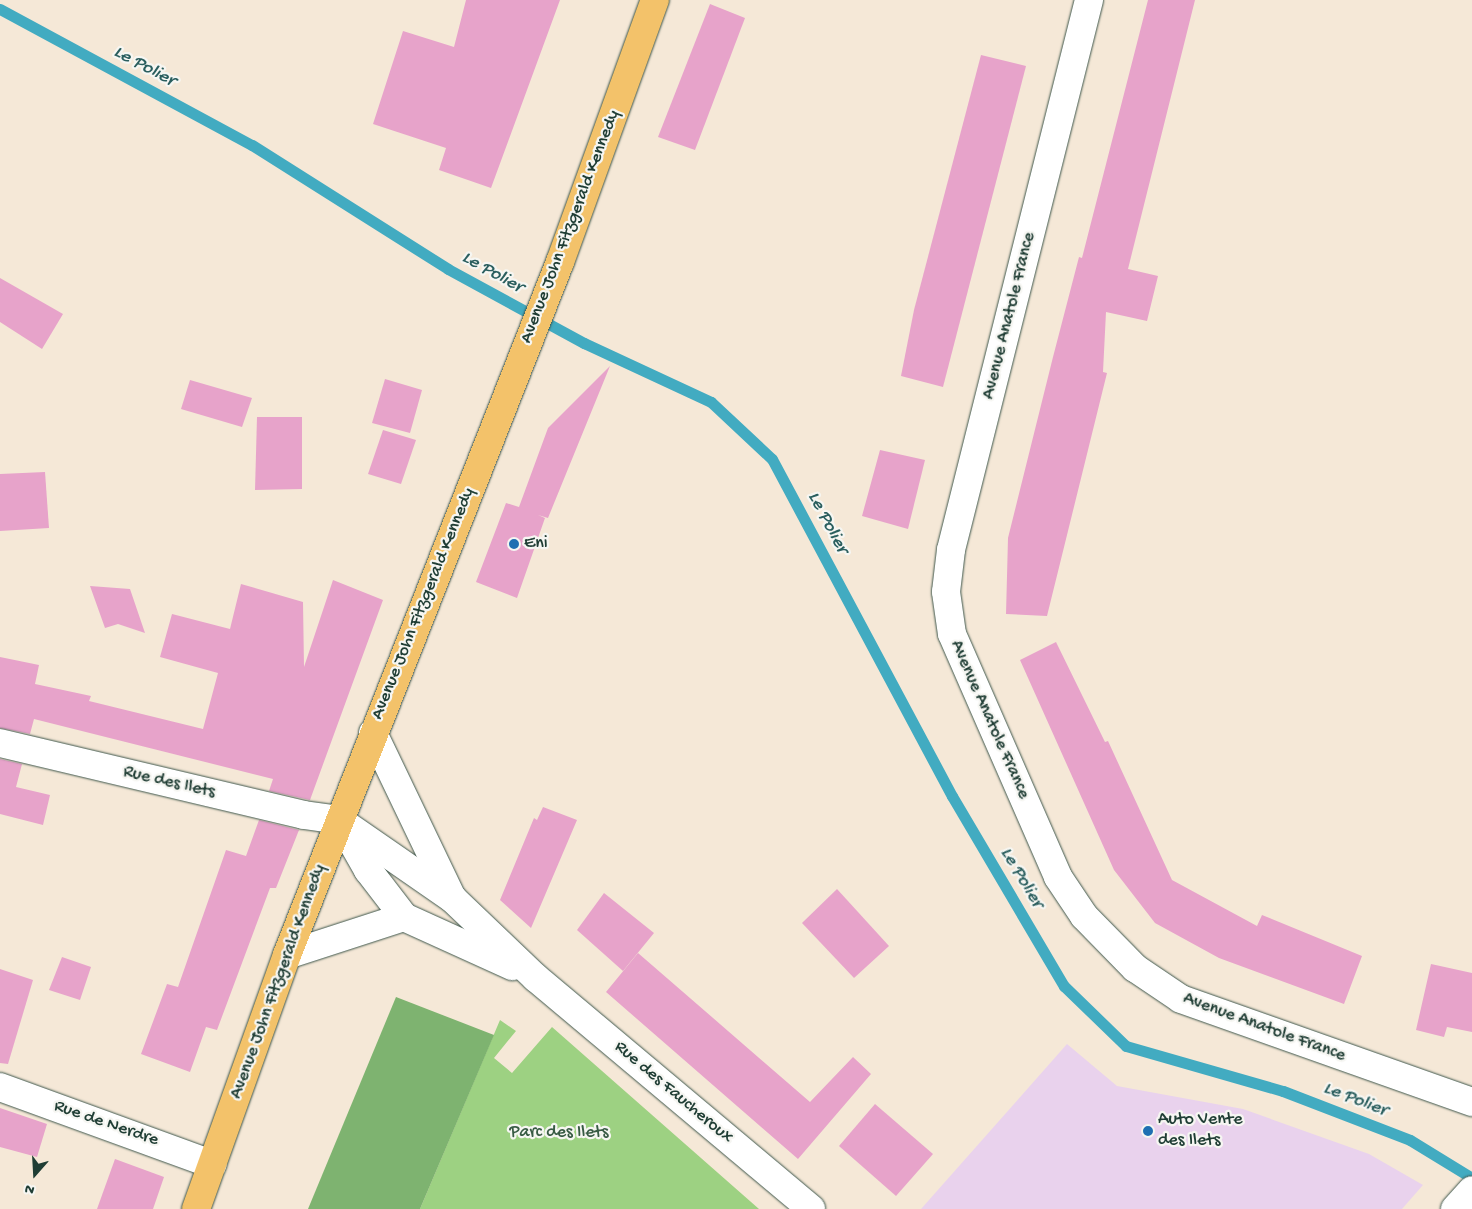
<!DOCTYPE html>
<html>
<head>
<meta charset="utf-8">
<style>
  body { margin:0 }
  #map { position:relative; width:1472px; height:1209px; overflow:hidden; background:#f5e8d7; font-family:"Gochi Hand",sans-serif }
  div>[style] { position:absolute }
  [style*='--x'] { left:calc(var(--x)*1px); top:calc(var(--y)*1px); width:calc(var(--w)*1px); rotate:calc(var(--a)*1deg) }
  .built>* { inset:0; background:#e9d2ed }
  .green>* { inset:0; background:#9dd182 }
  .forest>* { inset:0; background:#7eb370 }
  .stream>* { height:11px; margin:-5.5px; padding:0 5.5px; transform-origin:5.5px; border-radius:5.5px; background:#42abc1 }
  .building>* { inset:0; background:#e7a3ca }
  .roads { filter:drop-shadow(0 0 1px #3f574c) drop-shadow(0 0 1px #3f574c) }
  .minor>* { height:28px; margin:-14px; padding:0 14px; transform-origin:14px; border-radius:14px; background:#fff }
  .tertiary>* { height:28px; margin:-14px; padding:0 14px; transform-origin:14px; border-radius:14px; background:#fff }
  .primary>* { height:28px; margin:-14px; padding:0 14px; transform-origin:14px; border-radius:14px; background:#f3c26a }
  .dots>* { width:14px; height:14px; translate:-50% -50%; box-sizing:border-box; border:2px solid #f6f6f2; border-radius:50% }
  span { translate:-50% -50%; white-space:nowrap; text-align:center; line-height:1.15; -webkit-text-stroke:4.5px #f6f6f2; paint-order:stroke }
  .street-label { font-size:18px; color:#1f3d34 }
  .poi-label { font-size:18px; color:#1f3d34 }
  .left { translate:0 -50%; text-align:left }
  .park-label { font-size:18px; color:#385b44 }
  .water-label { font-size:19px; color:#2a5e5e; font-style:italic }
  .north { position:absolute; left:10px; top:1149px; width:50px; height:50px; -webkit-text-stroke:4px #f6f6f2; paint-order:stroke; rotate:199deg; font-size:14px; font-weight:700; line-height:20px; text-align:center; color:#1f3d34 }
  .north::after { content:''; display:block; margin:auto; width:18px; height:22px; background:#1f3d34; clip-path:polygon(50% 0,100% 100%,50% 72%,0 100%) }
</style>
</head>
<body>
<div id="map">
  <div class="built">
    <div style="clip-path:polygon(1067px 1044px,1117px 1086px,1243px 1109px,1369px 1154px,1423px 1185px,1402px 1209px,921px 1209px)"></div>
  </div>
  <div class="green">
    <div style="clip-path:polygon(500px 1020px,516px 1031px,494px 1058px,512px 1073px,552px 1027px,759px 1209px,420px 1209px)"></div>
  </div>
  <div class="forest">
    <div style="clip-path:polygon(396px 997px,494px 1035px,420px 1209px,308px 1209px)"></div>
  </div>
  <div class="stream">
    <div style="--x:0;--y:9;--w:286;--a:28.4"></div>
    <div style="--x:252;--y:145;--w:232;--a:32.3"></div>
    <div style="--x:448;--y:269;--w:155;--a:28.6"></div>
    <div style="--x:584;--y:343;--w:140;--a:24.9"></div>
    <div style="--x:711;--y:402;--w:83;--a:43.1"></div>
    <div style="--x:772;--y:459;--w:382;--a:61.9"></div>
    <div style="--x:952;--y:796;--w:221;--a:59.5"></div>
    <div style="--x:1064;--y:986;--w:86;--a:44.1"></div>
    <div style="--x:1126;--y:1046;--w:163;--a:16"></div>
    <div style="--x:1283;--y:1091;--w:136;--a:21.1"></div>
    <div style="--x:1410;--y:1140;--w:73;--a:31.5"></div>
  </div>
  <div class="building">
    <div style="clip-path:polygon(466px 0,560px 0,491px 188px,439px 170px,446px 148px,373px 124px,403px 31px,454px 47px)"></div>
    <div style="clip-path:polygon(1148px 0,1195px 0,1128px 269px,1158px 276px,1147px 321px,1106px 312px,1103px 372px,1107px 373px,1047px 616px,1006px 614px,1008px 538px,1053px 357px,1079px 257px,1082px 258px)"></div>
    <div style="clip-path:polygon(710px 4px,745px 18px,695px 150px,658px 137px)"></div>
    <div style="clip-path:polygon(981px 55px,1026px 66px,943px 387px,901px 376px,914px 310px)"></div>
    <div style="clip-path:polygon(0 278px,63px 314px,42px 349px,0 322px)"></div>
    <div style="clip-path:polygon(610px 366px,548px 518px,538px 515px,545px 518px,517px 598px,476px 582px,506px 503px,519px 507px,548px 428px)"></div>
    <div style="clip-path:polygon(385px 379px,422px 390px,410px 433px,372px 423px)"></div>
    <div style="clip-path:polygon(190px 380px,252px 398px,242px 427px,181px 409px)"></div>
    <div style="clip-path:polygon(257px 417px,302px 417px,302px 489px,255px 490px)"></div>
    <div style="clip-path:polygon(383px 430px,416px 440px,401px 484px,368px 474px)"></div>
    <div style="clip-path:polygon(880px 450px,925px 460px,908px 529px,862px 516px)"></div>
    <div style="clip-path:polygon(45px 472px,49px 528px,0 531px,0 474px)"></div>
    <div style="clip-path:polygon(333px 580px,383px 600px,310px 800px,269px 791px,273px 779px,34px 719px,30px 734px,0 728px,0 657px,39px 665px,35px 684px,91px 696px,89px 701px,203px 729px,218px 673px,160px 657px,172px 614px,230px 629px,241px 584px,303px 602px,304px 667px)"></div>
    <div style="clip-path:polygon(90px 586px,130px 589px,145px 633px,118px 624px,105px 628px)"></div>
    <div style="clip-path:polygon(1056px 642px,1105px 742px,1108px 741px,1172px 880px,1257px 926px,1262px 915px,1362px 956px,1344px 1004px,1219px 958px,1155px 923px,1114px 870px,1020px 660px)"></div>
    <div style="clip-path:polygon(0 759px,22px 764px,16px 787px,50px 795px,43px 825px,0 814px)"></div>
    <div style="clip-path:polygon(543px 807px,577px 820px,531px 928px,500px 900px,534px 818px,537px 820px)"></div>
    <div style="clip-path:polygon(259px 820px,299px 830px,276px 888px,270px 888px,217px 1030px,206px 1027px,190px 1072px,141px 1054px,167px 984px,178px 987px,226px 850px,246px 856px)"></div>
    <div style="clip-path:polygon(837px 889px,889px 946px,854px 978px,802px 923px)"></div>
    <div style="clip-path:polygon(604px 893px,654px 933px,623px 971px,577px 930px)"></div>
    <div style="clip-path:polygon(638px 953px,810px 1102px,853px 1057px,871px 1074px,798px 1159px,606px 992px)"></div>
    <div style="clip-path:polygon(62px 957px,91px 967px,80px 1000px,49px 990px)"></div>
    <div style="clip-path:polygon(1431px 964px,1472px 973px,1472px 1032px,1447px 1027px,1444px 1037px,1416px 1030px)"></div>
    <div style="clip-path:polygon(0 969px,33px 980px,8px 1064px,0 1063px)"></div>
    <div style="clip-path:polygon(875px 1104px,933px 1154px,896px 1196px,839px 1146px)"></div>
    <div style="clip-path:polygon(0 1108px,47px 1124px,37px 1157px,0 1147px)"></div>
    <div style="clip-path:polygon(115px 1159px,164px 1177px,153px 1209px,97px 1209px)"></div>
  </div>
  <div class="roads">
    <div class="minor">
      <div style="--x:1089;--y:0;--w:567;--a:104.09"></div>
      <div style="--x:951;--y:550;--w:42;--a:96.8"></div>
      <div style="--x:946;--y:592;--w:42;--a:81.9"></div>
      <div style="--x:952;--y:634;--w:265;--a:66.4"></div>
      <div style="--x:1058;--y:877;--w:47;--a:56.3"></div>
      <div style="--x:1084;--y:916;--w:73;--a:45.6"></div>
      <div style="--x:1135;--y:968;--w:55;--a:34"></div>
      <div style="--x:1181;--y:999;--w:309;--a:19.5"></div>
      <div style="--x:0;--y:743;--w:312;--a:13.3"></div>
      <div style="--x:304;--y:815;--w:35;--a:8"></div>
      <div style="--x:0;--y:1087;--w:226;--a:20"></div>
      <div style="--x:1455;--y:1209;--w:25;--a:-48"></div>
    </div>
    <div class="tertiary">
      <div style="--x:373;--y:733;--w:183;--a:64.4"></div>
      <div style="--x:339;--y:820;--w:139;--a:34.7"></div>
      <div style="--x:453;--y:899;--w:115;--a:43.6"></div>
      <div style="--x:536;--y:978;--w:359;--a:40"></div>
      <div style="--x:343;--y:826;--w:51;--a:60.4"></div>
      <div style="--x:368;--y:870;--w:59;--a:52.5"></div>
      <div style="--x:287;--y:955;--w:123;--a:-18"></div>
      <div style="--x:404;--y:917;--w:119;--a:24.4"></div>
    </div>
    <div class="primary">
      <div style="--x:196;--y:1209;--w:270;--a:-70.3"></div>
      <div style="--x:287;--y:955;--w:745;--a:-68.5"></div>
      <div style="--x:560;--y:262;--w:279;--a:-70.1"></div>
    </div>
  </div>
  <div class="dots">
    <div style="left:514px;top:544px;background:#1f6fb2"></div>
    <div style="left:1148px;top:1131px;background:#1f6fb2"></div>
  </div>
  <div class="street-label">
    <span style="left:571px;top:227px;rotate:-69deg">Avenue John Fitzgerald Kennedy</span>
    <span style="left:1010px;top:316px;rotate:-76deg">Avenue Anatole France</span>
    <span style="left:424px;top:604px;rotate:-68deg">Avenue John Fitzgerald Kennedy</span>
    <span style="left:989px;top:720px;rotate:66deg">Avenue Anatole France</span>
    <span style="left:169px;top:783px;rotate:13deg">Rue des Ilets</span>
    <span style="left:279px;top:982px;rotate:-70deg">Avenue John Fitzgerald Kennedy</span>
    <span style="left:1264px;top:1028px;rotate:20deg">Avenue Anatole France</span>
    <span style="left:673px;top:1093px;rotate:40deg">Rue des Faucheroux</span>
    <span style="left:106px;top:1124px;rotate:19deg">Rue de Nerdre</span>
  </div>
  <div class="poi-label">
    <span class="left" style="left:524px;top:544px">Eni</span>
    <span class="left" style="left:1158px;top:1131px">Auto Vente<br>des Ilets</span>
  </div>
  <div class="park-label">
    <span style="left:559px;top:1133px">Parc des Ilets</span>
  </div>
  <div class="water-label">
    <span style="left:144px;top:67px;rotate:28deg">Le Polier</span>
    <span style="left:492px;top:273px;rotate:29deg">Le Polier</span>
    <span style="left:827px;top:523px;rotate:62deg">Le Polier</span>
    <span style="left:1021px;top:878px;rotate:59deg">Le Polier</span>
    <span style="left:1355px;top:1100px;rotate:21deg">Le Polier</span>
  </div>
  <div class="north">N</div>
</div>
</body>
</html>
